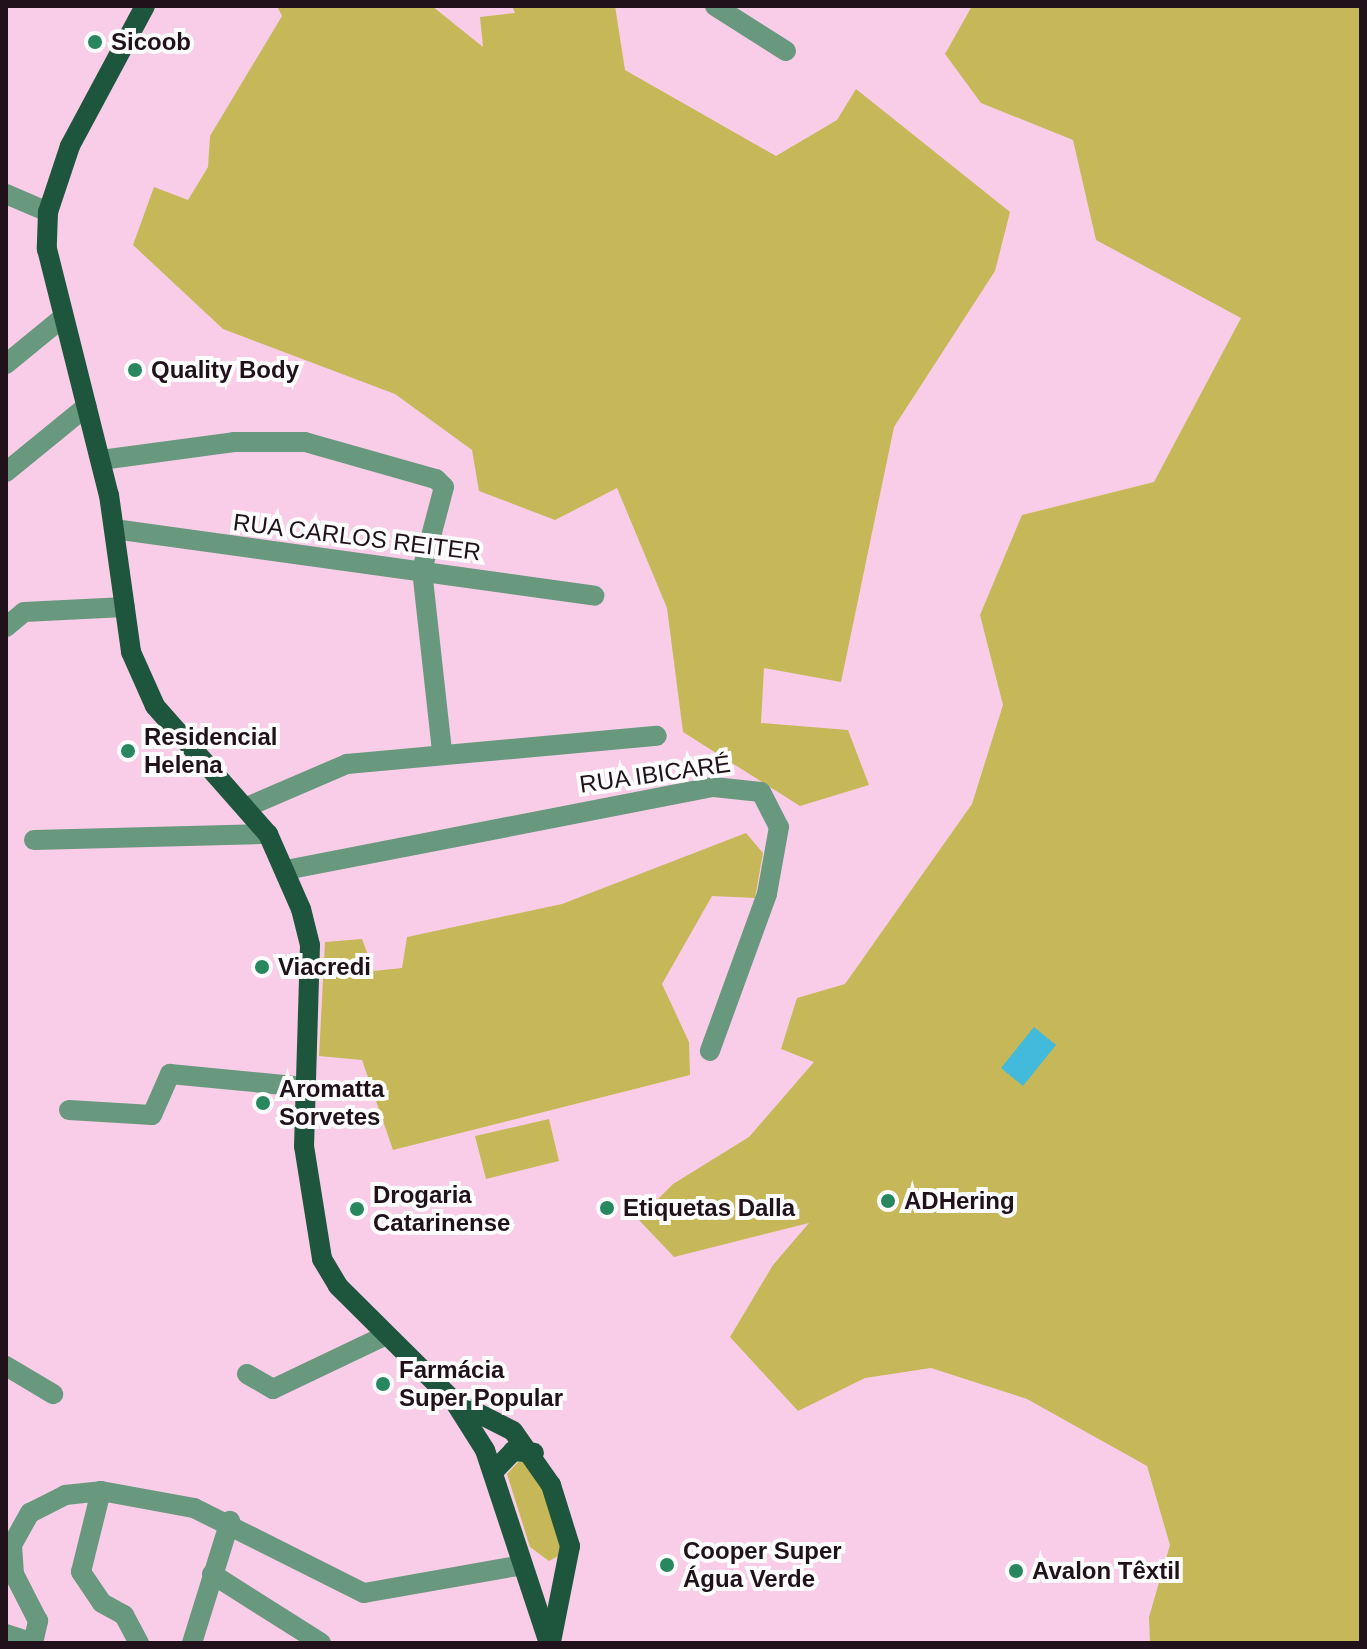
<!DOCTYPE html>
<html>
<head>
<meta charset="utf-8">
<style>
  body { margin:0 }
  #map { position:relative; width:1367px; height:1649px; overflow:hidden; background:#f9cde8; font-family:Helvetica,sans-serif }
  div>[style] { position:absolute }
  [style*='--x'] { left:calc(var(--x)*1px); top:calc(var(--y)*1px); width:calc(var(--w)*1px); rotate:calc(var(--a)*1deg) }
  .green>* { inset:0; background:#c6b858 }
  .water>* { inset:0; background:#43b9db }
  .minor>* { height:20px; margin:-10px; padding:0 10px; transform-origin:10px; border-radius:10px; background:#68987e }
  .major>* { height:20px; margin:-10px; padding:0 10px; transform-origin:10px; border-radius:10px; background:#1e563d }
  .dots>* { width:22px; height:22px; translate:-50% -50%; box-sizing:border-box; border:4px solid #fdfdfd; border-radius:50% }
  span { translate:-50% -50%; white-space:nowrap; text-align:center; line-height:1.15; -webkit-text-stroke:8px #fdfdfd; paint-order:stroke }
  .poi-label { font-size:24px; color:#20111b; font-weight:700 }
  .left { translate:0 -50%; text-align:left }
  .street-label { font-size:24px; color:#20111b }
  .frame { position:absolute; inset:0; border:8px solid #20111b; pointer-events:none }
</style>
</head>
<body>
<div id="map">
  <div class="green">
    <div style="clip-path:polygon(277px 6px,432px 6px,483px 47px,480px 17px,515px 13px,512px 6px,615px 6px,625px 70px,776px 156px,837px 120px,856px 89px,1010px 212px,995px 271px,894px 427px,841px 682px,764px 668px,761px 723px,848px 730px,869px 785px,800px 806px,683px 732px,667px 608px,617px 488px,555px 520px,479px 491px,472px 450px,395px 394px,223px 329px,133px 245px,154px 187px,188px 200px,208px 167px,210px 136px,282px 16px)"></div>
    <div style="clip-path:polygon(972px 6px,1361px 6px,1361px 1643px,1150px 1643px,1149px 1617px,1170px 1545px,1147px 1466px,1027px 1399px,931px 1368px,865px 1378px,798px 1411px,730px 1337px,773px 1265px,809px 1223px,674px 1257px,638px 1219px,673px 1184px,749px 1137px,814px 1062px,781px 1049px,797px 998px,845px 984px,972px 804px,1003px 705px,980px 615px,1022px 515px,1154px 482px,1241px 318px,1096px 240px,1073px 140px,981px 103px,945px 54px)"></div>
    <div style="clip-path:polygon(746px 833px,763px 853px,755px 898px,712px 896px,662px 984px,689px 1042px,690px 1075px,393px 1150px,362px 1060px,319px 1056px,325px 942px,362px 939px,374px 971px,402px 968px,407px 937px,562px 904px)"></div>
    <div style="clip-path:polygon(549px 1119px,559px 1161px,486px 1179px,475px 1136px)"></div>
    <div style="clip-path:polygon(521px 1459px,534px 1463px,560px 1537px,560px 1555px,549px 1561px,530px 1547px,507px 1474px)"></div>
  </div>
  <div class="water">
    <div style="clip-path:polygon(1034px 1027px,1056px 1045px,1023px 1086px,1001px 1068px)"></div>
  </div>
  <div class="minor">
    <div style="--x:715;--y:6;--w:84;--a:32.4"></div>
    <div style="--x:6;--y:194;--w:46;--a:23.2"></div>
    <div style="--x:6;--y:364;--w:71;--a:-39.3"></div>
    <div style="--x:101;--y:460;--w:134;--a:-7.7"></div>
    <div style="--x:234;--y:442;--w:71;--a:0"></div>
    <div style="--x:305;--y:442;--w:136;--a:15.8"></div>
    <div style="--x:436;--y:479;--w:11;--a:45"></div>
    <div style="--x:444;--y:487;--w:86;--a:104.8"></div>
    <div style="--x:422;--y:570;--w:183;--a:83.7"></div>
    <div style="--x:6;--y:472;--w:104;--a:-39.2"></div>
    <div style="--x:114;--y:529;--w:485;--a:7.9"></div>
    <div style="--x:6;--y:627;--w:23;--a:-40"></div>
    <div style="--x:24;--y:612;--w:101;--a:-2.8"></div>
    <div style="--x:247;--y:807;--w:109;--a:-23.3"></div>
    <div style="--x:347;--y:764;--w:311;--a:-5.2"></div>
    <div style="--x:34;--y:840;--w:234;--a:-1.5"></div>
    <div style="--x:286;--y:870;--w:436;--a:-11"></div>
    <div style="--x:714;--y:787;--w:47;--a:6.1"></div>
    <div style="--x:761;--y:792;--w:39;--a:63"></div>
    <div style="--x:779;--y:827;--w:68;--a:100.2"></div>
    <div style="--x:767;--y:894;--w:167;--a:110"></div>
    <div style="--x:69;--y:1110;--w:83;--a:3.4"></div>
    <div style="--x:152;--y:1115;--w:45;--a:-66.3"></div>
    <div style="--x:170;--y:1074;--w:135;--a:5.5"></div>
    <div style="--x:6;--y:1366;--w:55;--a:30.8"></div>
    <div style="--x:247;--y:1374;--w:30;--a:30"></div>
    <div style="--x:273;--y:1389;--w:125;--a:-25.5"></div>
    <div style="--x:101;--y:1491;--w:83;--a:103.9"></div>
    <div style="--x:81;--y:1572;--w:37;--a:56"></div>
    <div style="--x:102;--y:1603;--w:25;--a:29"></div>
    <div style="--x:124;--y:1615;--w:32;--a:62"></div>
    <div style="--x:212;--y:1574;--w:129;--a:32.3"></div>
    <div style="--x:6;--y:1634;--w:28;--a:18"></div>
    <div style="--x:33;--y:1643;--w:23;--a:-77"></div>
    <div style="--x:38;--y:1621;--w:53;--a:-117.1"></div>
    <div style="--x:14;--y:1574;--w:29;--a:-94"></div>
    <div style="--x:12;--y:1545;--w:37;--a:-61"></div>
    <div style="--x:30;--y:1513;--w:39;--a:-27"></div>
    <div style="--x:65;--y:1495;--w:36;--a:-6"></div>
    <div style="--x:101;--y:1491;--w:95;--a:10.4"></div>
    <div style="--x:194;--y:1508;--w:190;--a:26.6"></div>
    <div style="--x:364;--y:1593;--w:161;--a:-10"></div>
    <div style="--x:192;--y:1643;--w:128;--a:-72.7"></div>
  </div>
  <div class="major">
    <div style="--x:145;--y:6;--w:159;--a:118.2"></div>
    <div style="--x:70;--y:146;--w:70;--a:108.4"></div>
    <div style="--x:48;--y:212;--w:37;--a:92"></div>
    <div style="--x:47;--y:249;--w:254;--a:75.9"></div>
    <div style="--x:109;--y:495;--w:159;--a:82"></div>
    <div style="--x:131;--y:652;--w:59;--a:66"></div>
    <div style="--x:155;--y:706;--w:171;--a:48.6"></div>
    <div style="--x:268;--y:834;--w:82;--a:66.3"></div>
    <div style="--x:301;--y:909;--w:37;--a:76"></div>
    <div style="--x:310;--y:945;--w:201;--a:91.7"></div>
    <div style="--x:304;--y:1146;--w:114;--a:80.9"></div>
    <div style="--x:322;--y:1259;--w:31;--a:59"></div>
    <div style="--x:338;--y:1286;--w:163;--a:44.8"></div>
    <div style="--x:454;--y:1401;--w:58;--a:57.7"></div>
    <div style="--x:485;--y:1450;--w:203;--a:71.7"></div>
    <div style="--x:454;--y:1401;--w:66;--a:27"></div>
    <div style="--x:513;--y:1431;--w:66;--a:54.9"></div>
    <div style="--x:551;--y:1485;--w:64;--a:72.7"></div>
    <div style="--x:570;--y:1546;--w:98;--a:101.2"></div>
    <div style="--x:494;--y:1471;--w:28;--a:-46"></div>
    <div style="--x:513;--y:1451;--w:21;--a:5"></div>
  </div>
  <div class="dots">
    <div style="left:95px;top:42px;background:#29875f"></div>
    <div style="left:135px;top:370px;background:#29875f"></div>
    <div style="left:128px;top:751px;background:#29875f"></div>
    <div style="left:262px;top:967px;background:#29875f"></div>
    <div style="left:263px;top:1103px;background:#29875f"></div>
    <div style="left:888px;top:1201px;background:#29875f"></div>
    <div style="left:607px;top:1208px;background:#29875f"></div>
    <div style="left:357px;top:1209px;background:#29875f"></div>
    <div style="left:383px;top:1384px;background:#29875f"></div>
    <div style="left:667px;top:1565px;background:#29875f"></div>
    <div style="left:1016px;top:1571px;background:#29875f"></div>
  </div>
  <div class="poi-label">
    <span class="left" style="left:111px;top:42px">Sicoob</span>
    <span class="left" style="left:151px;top:370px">Quality Body</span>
    <span class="left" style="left:144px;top:751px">Residencial<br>Helena</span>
    <span class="left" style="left:278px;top:967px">Viacredi</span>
    <span class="left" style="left:279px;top:1103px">Aromatta<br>Sorvetes</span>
    <span class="left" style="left:373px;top:1209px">Drogaria<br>Catarinense</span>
    <span class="left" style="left:904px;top:1201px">ADHering</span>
    <span class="left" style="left:623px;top:1208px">Etiquetas Dalla</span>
    <span class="left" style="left:399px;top:1384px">Farmácia<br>Super Popular</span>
    <span class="left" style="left:683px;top:1565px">Cooper Super<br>Água Verde</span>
    <span class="left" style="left:1032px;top:1571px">Avalon Têxtil</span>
  </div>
  <div class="street-label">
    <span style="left:357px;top:537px;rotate:7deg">RUA CARLOS REITER</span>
    <span style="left:655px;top:774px;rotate:-8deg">RUA IBICARÉ</span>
  </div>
  <div class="frame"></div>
</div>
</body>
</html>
